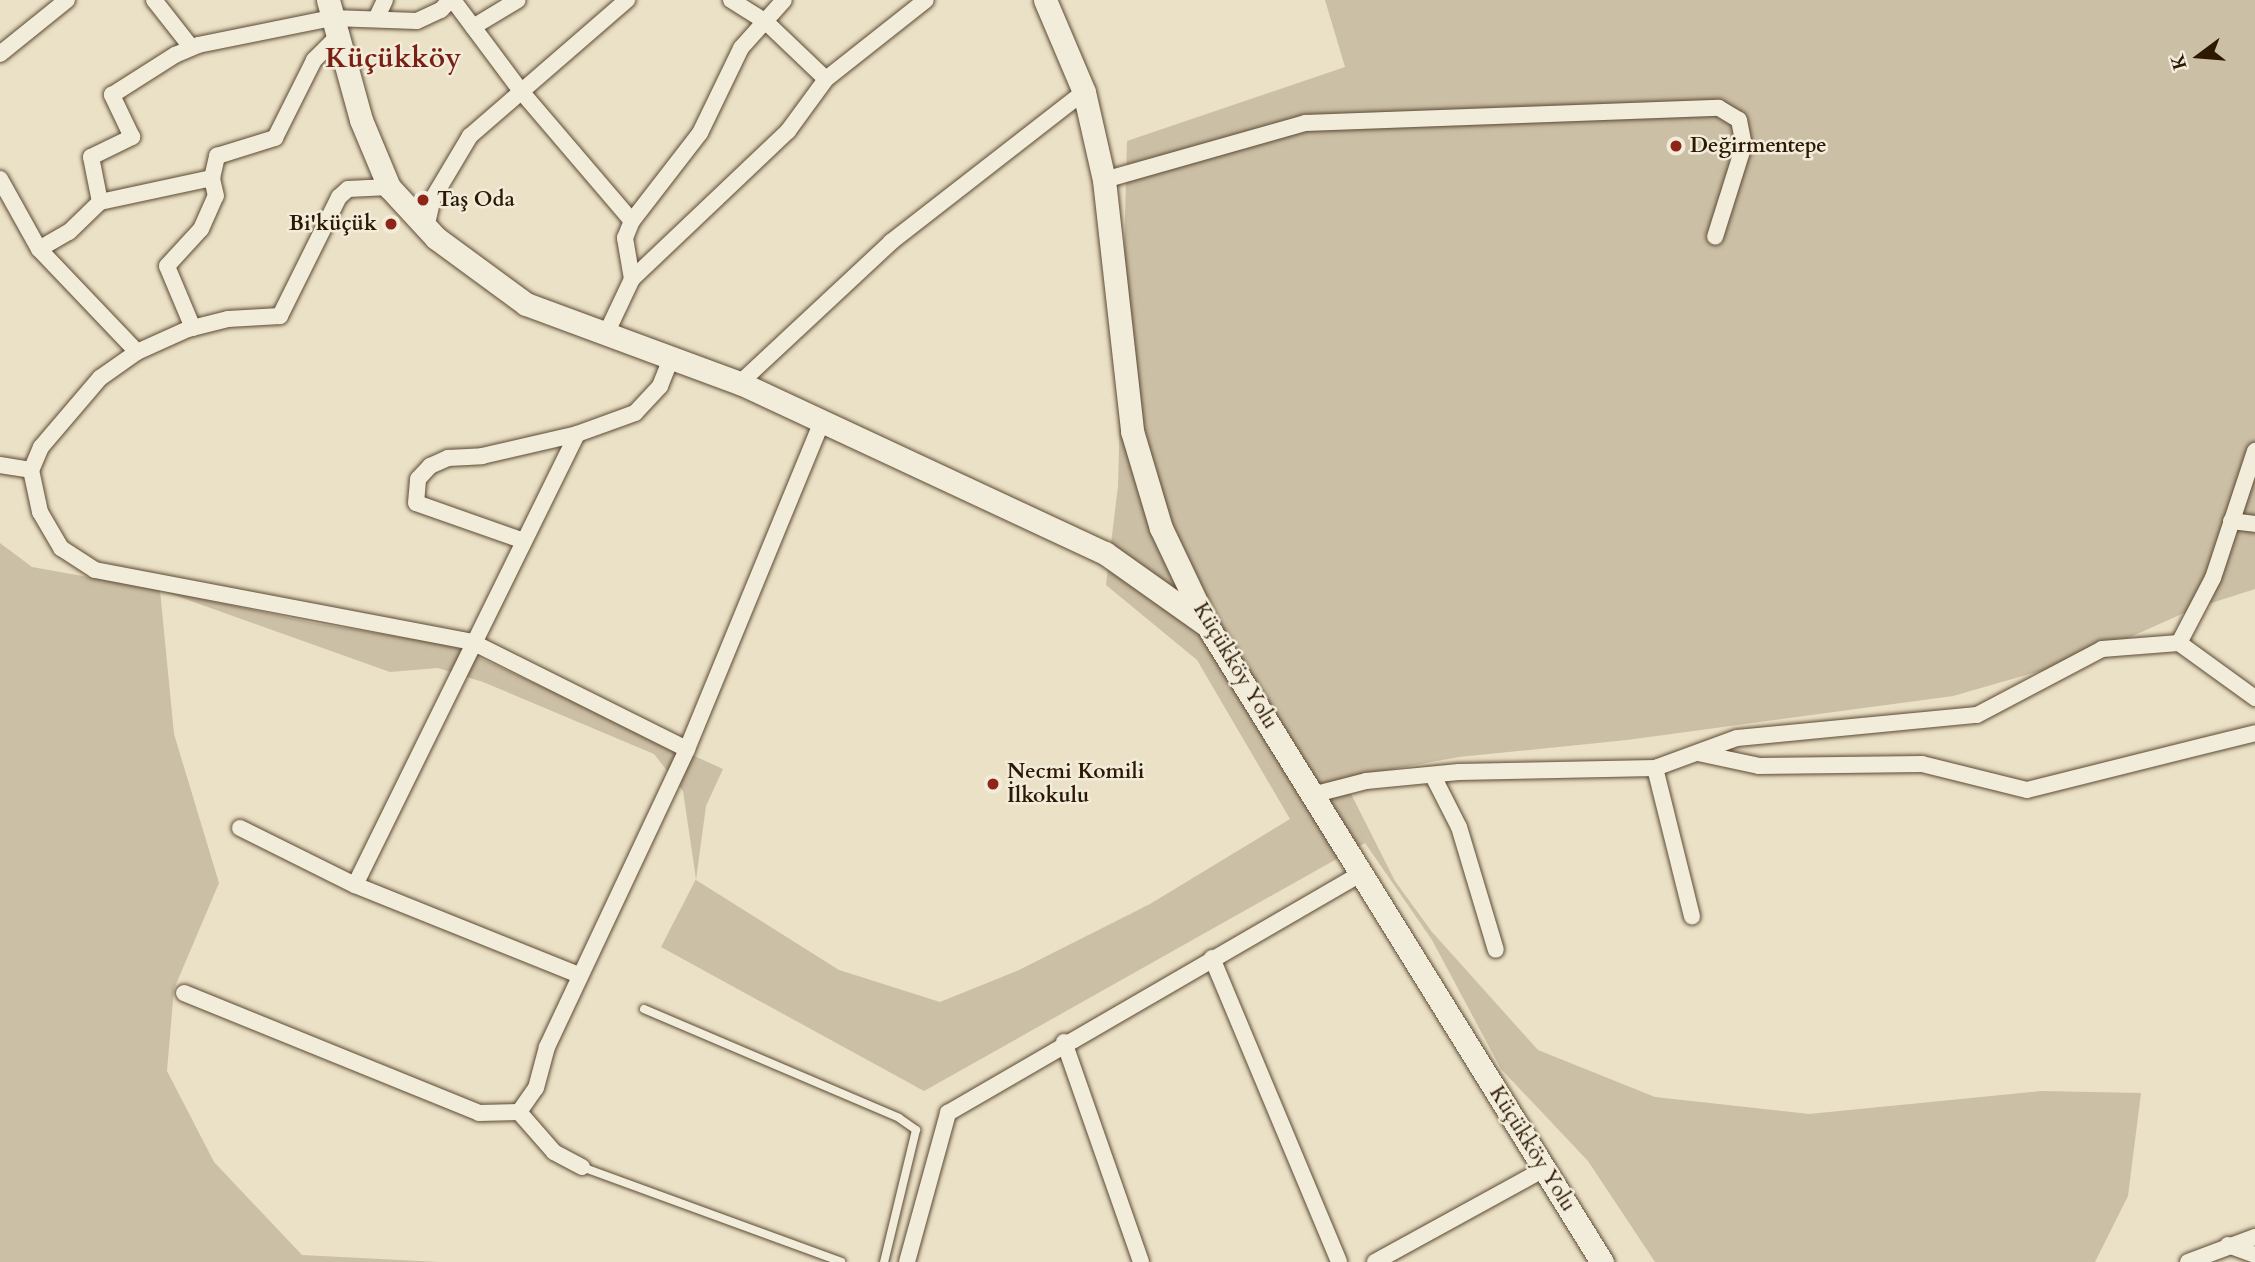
<!DOCTYPE html>
<html>
<head>
<meta charset="utf-8">
<style>
  body { margin:0 }
  #map { position:relative; width:2255px; height:1262px; overflow:hidden; background:#ebe1c6; font-family:Cardo,serif }
  div>[style] { position:absolute }
  [style*='--x'] { left:calc(var(--x)*1px); top:calc(var(--y)*1px); width:calc(var(--w)*1px); rotate:calc(var(--a)*1deg) }
  .green>* { inset:0; background:#cbbfa5 }
  .roads { filter:drop-shadow(0 0 2px #5c4a34) drop-shadow(0 0 2px #5c4a34) }
  .lane>* { height:8px; margin:-4px; padding:0 4px; transform-origin:4px; border-radius:4px; background:#f2ecda }
  .street>* { height:16px; margin:-8px; padding:0 8px; transform-origin:8px; border-radius:8px; background:#f2ecda }
  .secondary>* { height:23px; margin:-11.5px; padding:0 11.5px; transform-origin:11.5px; border-radius:11.5px; background:#f2ecda }
  .dots>* { width:19px; height:19px; translate:-50% -50%; box-sizing:border-box; border:4px solid #f2ecda; border-radius:50% }
  span { translate:-50% -50%; white-space:nowrap; text-align:center; line-height:1.15; -webkit-text-stroke:5px #f2ecda; paint-order:stroke }
  .poi-label { font-size:21px; color:#2d1803; font-weight:700 }
  .left { translate:0 -50%; text-align:left }
  .right { translate:-100% -50%; text-align:right }
  .street-label { font-size:21px; color:#2d1803 }
  .district-label { font-size:28px; color:#7a1f14; font-weight:700 }
  .north { position:absolute; left:2164px; top:21px; width:70px; height:70px; -webkit-text-stroke:5px #f2ecda; paint-order:stroke; rotate:254deg; font-size:19px; font-weight:700; line-height:28px; text-align:center; color:#2d1803 }
  .north::after { content:''; display:block; margin:auto; width:24px; height:32px; background:#2d1803; clip-path:polygon(50% 0,100% 100%,50% 72%,0 100%) }
</style>
</head>
<body>
<div id="map">
  <div class="green">
    <div style="clip-path:polygon(1325px 0,2255px 0,2255px 589px,2193px 609px,2079px 660px,1953px 696px,1627px 740px,1459px 757px,1343px 778px,1395px 881px,1432px 932px,1538px 1050px,1655px 1097px,1809px 1114px,2041px 1091px,2141px 1093px,2128px 1196px,2095px 1262px,1655px 1262px,1588px 1161px,1501px 1069px,1432px 940px,1365px 843px,924px 1091px,661px 947px,696px 879px,683px 791px,654px 754px,483px 682px,438px 668px,390px 672px,160px 590px,174px 734px,219px 883px,174px 989px,167px 1071px,214px 1162px,302px 1255px,439px 1262px,0 1262px,0 543px,32px 567px,160px 590px,314px 623px,451px 645px,723px 769px,706px 806px,696px 880px,839px 970px,940px 1002px,1019px 970px,1150px 904px,1290px 819px,1197px 660px,1106px 585px,1118px 486px,1127px 141px,1345px 67px)"></div>
  </div>
  <div class="roads">
    <div class="lane">
      <div style="--x:644;--y:1009;--w:277;--a:23.1"></div>
      <div style="--x:899;--y:1118;--w:21;--a:35"></div>
      <div style="--x:916;--y:1130;--w:136;--a:103.6"></div>
      <div style="--x:582;--y:1167;--w:276;--a:20.1"></div>
    </div>
    <div class="street">
      <div style="--x:154;--y:0;--w:60;--a:51.8"></div>
      <div style="--x:453;--y:0;--w:112;--a:53.3"></div>
      <div style="--x:520;--y:90;--w:172;--a:49.5"></div>
      <div style="--x:731;--y:0;--w:40;--a:32"></div>
      <div style="--x:765;--y:21;--w:84;--a:43.6"></div>
      <div style="--x:377;--y:17;--w:19;--a:-65"></div>
      <div style="--x:473;--y:27;--w:52;--a:-31"></div>
      <div style="--x:0;--y:54;--w:86;--a:-38.9"></div>
      <div style="--x:0;--y:179;--w:80;--a:60.9"></div>
      <div style="--x:39;--y:249;--w:142;--a:46.4"></div>
      <div style="--x:1104;--y:180;--w:209;--a:-15.8"></div>
      <div style="--x:1305;--y:123;--w:414;--a:-2.1"></div>
      <div style="--x:1719;--y:108;--w:23;--a:31"></div>
      <div style="--x:1739;--y:120;--w:25;--a:79"></div>
      <div style="--x:1744;--y:145;--w:96;--a:107.5"></div>
      <div style="--x:389;--y:187;--w:41;--a:177.2"></div>
      <div style="--x:348;--y:189;--w:12;--a:138"></div>
      <div style="--x:339;--y:197;--w:133;--a:116.4"></div>
      <div style="--x:280;--y:316;--w:52;--a:176.7"></div>
      <div style="--x:228;--y:319;--w:41;--a:166"></div>
      <div style="--x:188;--y:329;--w:56;--a:155.7"></div>
      <div style="--x:137;--y:352;--w:45;--a:144.9"></div>
      <div style="--x:100;--y:378;--w:91;--a:130.5"></div>
      <div style="--x:41;--y:447;--w:25;--a:113"></div>
      <div style="--x:31;--y:470;--w:43;--a:77.9"></div>
      <div style="--x:40;--y:512;--w:42;--a:59.7"></div>
      <div style="--x:61;--y:548;--w:40;--a:32.9"></div>
      <div style="--x:95;--y:570;--w:384;--a:10.8"></div>
      <div style="--x:472;--y:642;--w:240;--a:26.5"></div>
      <div style="--x:100;--y:202;--w:46;--a:-101.3"></div>
      <div style="--x:91;--y:157;--w:46;--a:-26"></div>
      <div style="--x:132;--y:137;--w:47;--a:-115.5"></div>
      <div style="--x:112;--y:95;--w:75;--a:-32.4"></div>
      <div style="--x:175;--y:55;--w:25;--a:-23"></div>
      <div style="--x:198;--y:45;--w:137;--a:-11.4"></div>
      <div style="--x:332;--y:18;--w:85;--a:2"></div>
      <div style="--x:417;--y:21;--w:26;--a:-25"></div>
      <div style="--x:441;--y:10;--w:13;--a:-48"></div>
      <div style="--x:426;--y:228;--w:31;--a:-77"></div>
      <div style="--x:433;--y:198;--w:72;--a:-59.2"></div>
      <div style="--x:470;--y:136;--w:208;--a:-40.9"></div>
      <div style="--x:39;--y:249;--w:34;--a:-30"></div>
      <div style="--x:69;--y:232;--w:43;--a:-44.1"></div>
      <div style="--x:100;--y:202;--w:115;--a:-12.1"></div>
      <div style="--x:632;--y:279;--w:215;--a:-43.5"></div>
      <div style="--x:788;--y:131;--w:64;--a:-53.8"></div>
      <div style="--x:826;--y:79;--w:127;--a:-38.3"></div>
      <div style="--x:193;--y:328;--w:67;--a:-112.8"></div>
      <div style="--x:167;--y:266;--w:50;--a:-47.4"></div>
      <div style="--x:201;--y:229;--w:36;--a:-66"></div>
      <div style="--x:216;--y:196;--w:18;--a:-103"></div>
      <div style="--x:212;--y:178;--w:23;--a:-77"></div>
      <div style="--x:217;--y:156;--w:61;--a:-17.2"></div>
      <div style="--x:275;--y:138;--w:87;--a:-63.4"></div>
      <div style="--x:314;--y:60;--w:31;--a:-45"></div>
      <div style="--x:606;--y:334;--w:61;--a:-64.7"></div>
      <div style="--x:632;--y:279;--w:42;--a:-99.7"></div>
      <div style="--x:625;--y:238;--w:18;--a:-68"></div>
      <div style="--x:632;--y:221;--w:111;--a:-52.3"></div>
      <div style="--x:700;--y:133;--w:94;--a:-64.2"></div>
      <div style="--x:741;--y:48;--w:64;--a:-48.1"></div>
      <div style="--x:740;--y:383;--w:207;--a:-43"></div>
      <div style="--x:891;--y:242;--w:244;--a:-37.9"></div>
      <div style="--x:0;--y:465;--w:31;--a:9"></div>
      <div style="--x:2231;--y:521;--w:24;--a:7"></div>
      <div style="--x:524;--y:541;--w:114;--a:-160.6"></div>
      <div style="--x:416;--y:503;--w:24;--a:-85"></div>
      <div style="--x:418;--y:479;--w:18;--a:-47"></div>
      <div style="--x:430;--y:466;--w:20;--a:-24"></div>
      <div style="--x:448;--y:458;--w:34;--a:-3"></div>
      <div style="--x:482;--y:456;--w:98;--a:-13"></div>
      <div style="--x:2179;--y:643;--w:73;--a:-62.4"></div>
      <div style="--x:2213;--y:578;--w:134;--a:-71.7"></div>
      <div style="--x:1698;--y:753;--w:62;--a:12"></div>
      <div style="--x:1759;--y:766;--w:163;--a:-0.7"></div>
      <div style="--x:1922;--y:764;--w:108;--a:13.9"></div>
      <div style="--x:2027;--y:790;--w:235;--a:-14"></div>
      <div style="--x:1655;--y:768;--w:153;--a:76"></div>
      <div style="--x:1433;--y:776;--w:57;--a:63"></div>
      <div style="--x:1459;--y:827;--w:128;--a:73.3"></div>
      <div style="--x:1312;--y:795;--w:56;--a:-14.5"></div>
      <div style="--x:1366;--y:781;--w:93;--a:-5.5"></div>
      <div style="--x:1459;--y:772;--w:196;--a:-1.2"></div>
      <div style="--x:1655;--y:768;--w:87;--a:-20.1"></div>
      <div style="--x:1737;--y:738;--w:241;--a:-5.5"></div>
      <div style="--x:1977;--y:715;--w:141;--a:-27.8"></div>
      <div style="--x:2102;--y:649;--w:77;--a:-4.5"></div>
      <div style="--x:2179;--y:643;--w:94;--a:35.9"></div>
      <div style="--x:240;--y:828;--w:128;--a:26.4"></div>
      <div style="--x:355;--y:885;--w:241;--a:21.9"></div>
      <div style="--x:355;--y:885;--w:503;--a:-63.79"></div>
      <div style="--x:577;--y:434;--w:62;--a:-19.9"></div>
      <div style="--x:635;--y:413;--w:37;--a:-47"></div>
      <div style="--x:660;--y:386;--w:29;--a:-68"></div>
      <div style="--x:1212;--y:958;--w:329;--a:67.3"></div>
      <div style="--x:184;--y:993;--w:318;--a:22.1"></div>
      <div style="--x:479;--y:1113;--w:40;--a:-1.4"></div>
      <div style="--x:1064;--y:1042;--w:233;--a:70.7"></div>
      <div style="--x:582;--y:1167;--w:32;--a:-152"></div>
      <div style="--x:554;--y:1152;--w:53;--a:-131.2"></div>
      <div style="--x:519;--y:1112;--w:29;--a:-55"></div>
      <div style="--x:536;--y:1088;--w:42;--a:-75"></div>
      <div style="--x:547;--y:1047;--w:329;--a:-64.8"></div>
      <div style="--x:687;--y:749;--w:355;--a:-67.6"></div>
      <div style="--x:2228;--y:1245;--w:29;--a:20"></div>
      <div style="--x:907;--y:1262;--w:155;--a:-74.6"></div>
      <div style="--x:948;--y:1113;--w:477;--a:-30.1"></div>
      <div style="--x:1375;--y:1262;--w:193;--a:-28.8"></div>
      <div style="--x:2188;--y:1262;--w:72;--a:-20.5"></div>
    </div>
    <div class="secondary">
      <div style="--x:328;--y:0;--w:124;--a:74.6"></div>
      <div style="--x:361;--y:120;--w:73;--a:67.3"></div>
      <div style="--x:389;--y:187;--w:69;--a:47.3"></div>
      <div style="--x:436;--y:238;--w:112;--a:36.3"></div>
      <div style="--x:526;--y:304;--w:228;--a:20.3"></div>
      <div style="--x:740;--y:383;--w:403;--a:25"></div>
      <div style="--x:1105;--y:553;--w:121;--a:35.3"></div>
      <div style="--x:1045;--y:0;--w:100;--a:67"></div>
      <div style="--x:1084;--y:92;--w:90;--a:77.2"></div>
      <div style="--x:1104;--y:180;--w:253;--a:83.6"></div>
      <div style="--x:1132;--y:431;--w:101;--a:73.4"></div>
      <div style="--x:1161;--y:528;--w:107;--a:64.6"></div>
      <div style="--x:1207;--y:625;--w:750;--a:58.2"></div>
    </div>
  </div>
  <div class="dots">
    <div style="left:1676px;top:146px;background:#8f2418"></div>
    <div style="left:423px;top:200px;background:#8f2418"></div>
    <div style="left:391px;top:224px;background:#8f2418"></div>
    <div style="left:993px;top:784px;background:#8f2418"></div>
  </div>
  <div class="poi-label">
    <span class="left" style="left:1690px;top:146px">Değirmentepe</span>
    <span class="left" style="left:437px;top:200px">Taş Oda</span>
    <span class="right" style="left:377px;top:224px">Bi'küçük</span>
    <span class="left" style="left:1007px;top:784px">Necmi Komili<br>İlkokulu</span>
  </div>
  <div class="street-label">
    <span style="left:1235px;top:666px;rotate:59deg">Küçükköy Yolu</span>
    <span style="left:1532px;top:1149px;rotate:58deg">Küçükköy Yolu</span>
  </div>
  <div class="district-label">
    <span style="left:393px;top:58px">Küçükköy</span>
  </div>
  <div class="north">K</div>
</div>
</body>
</html>
